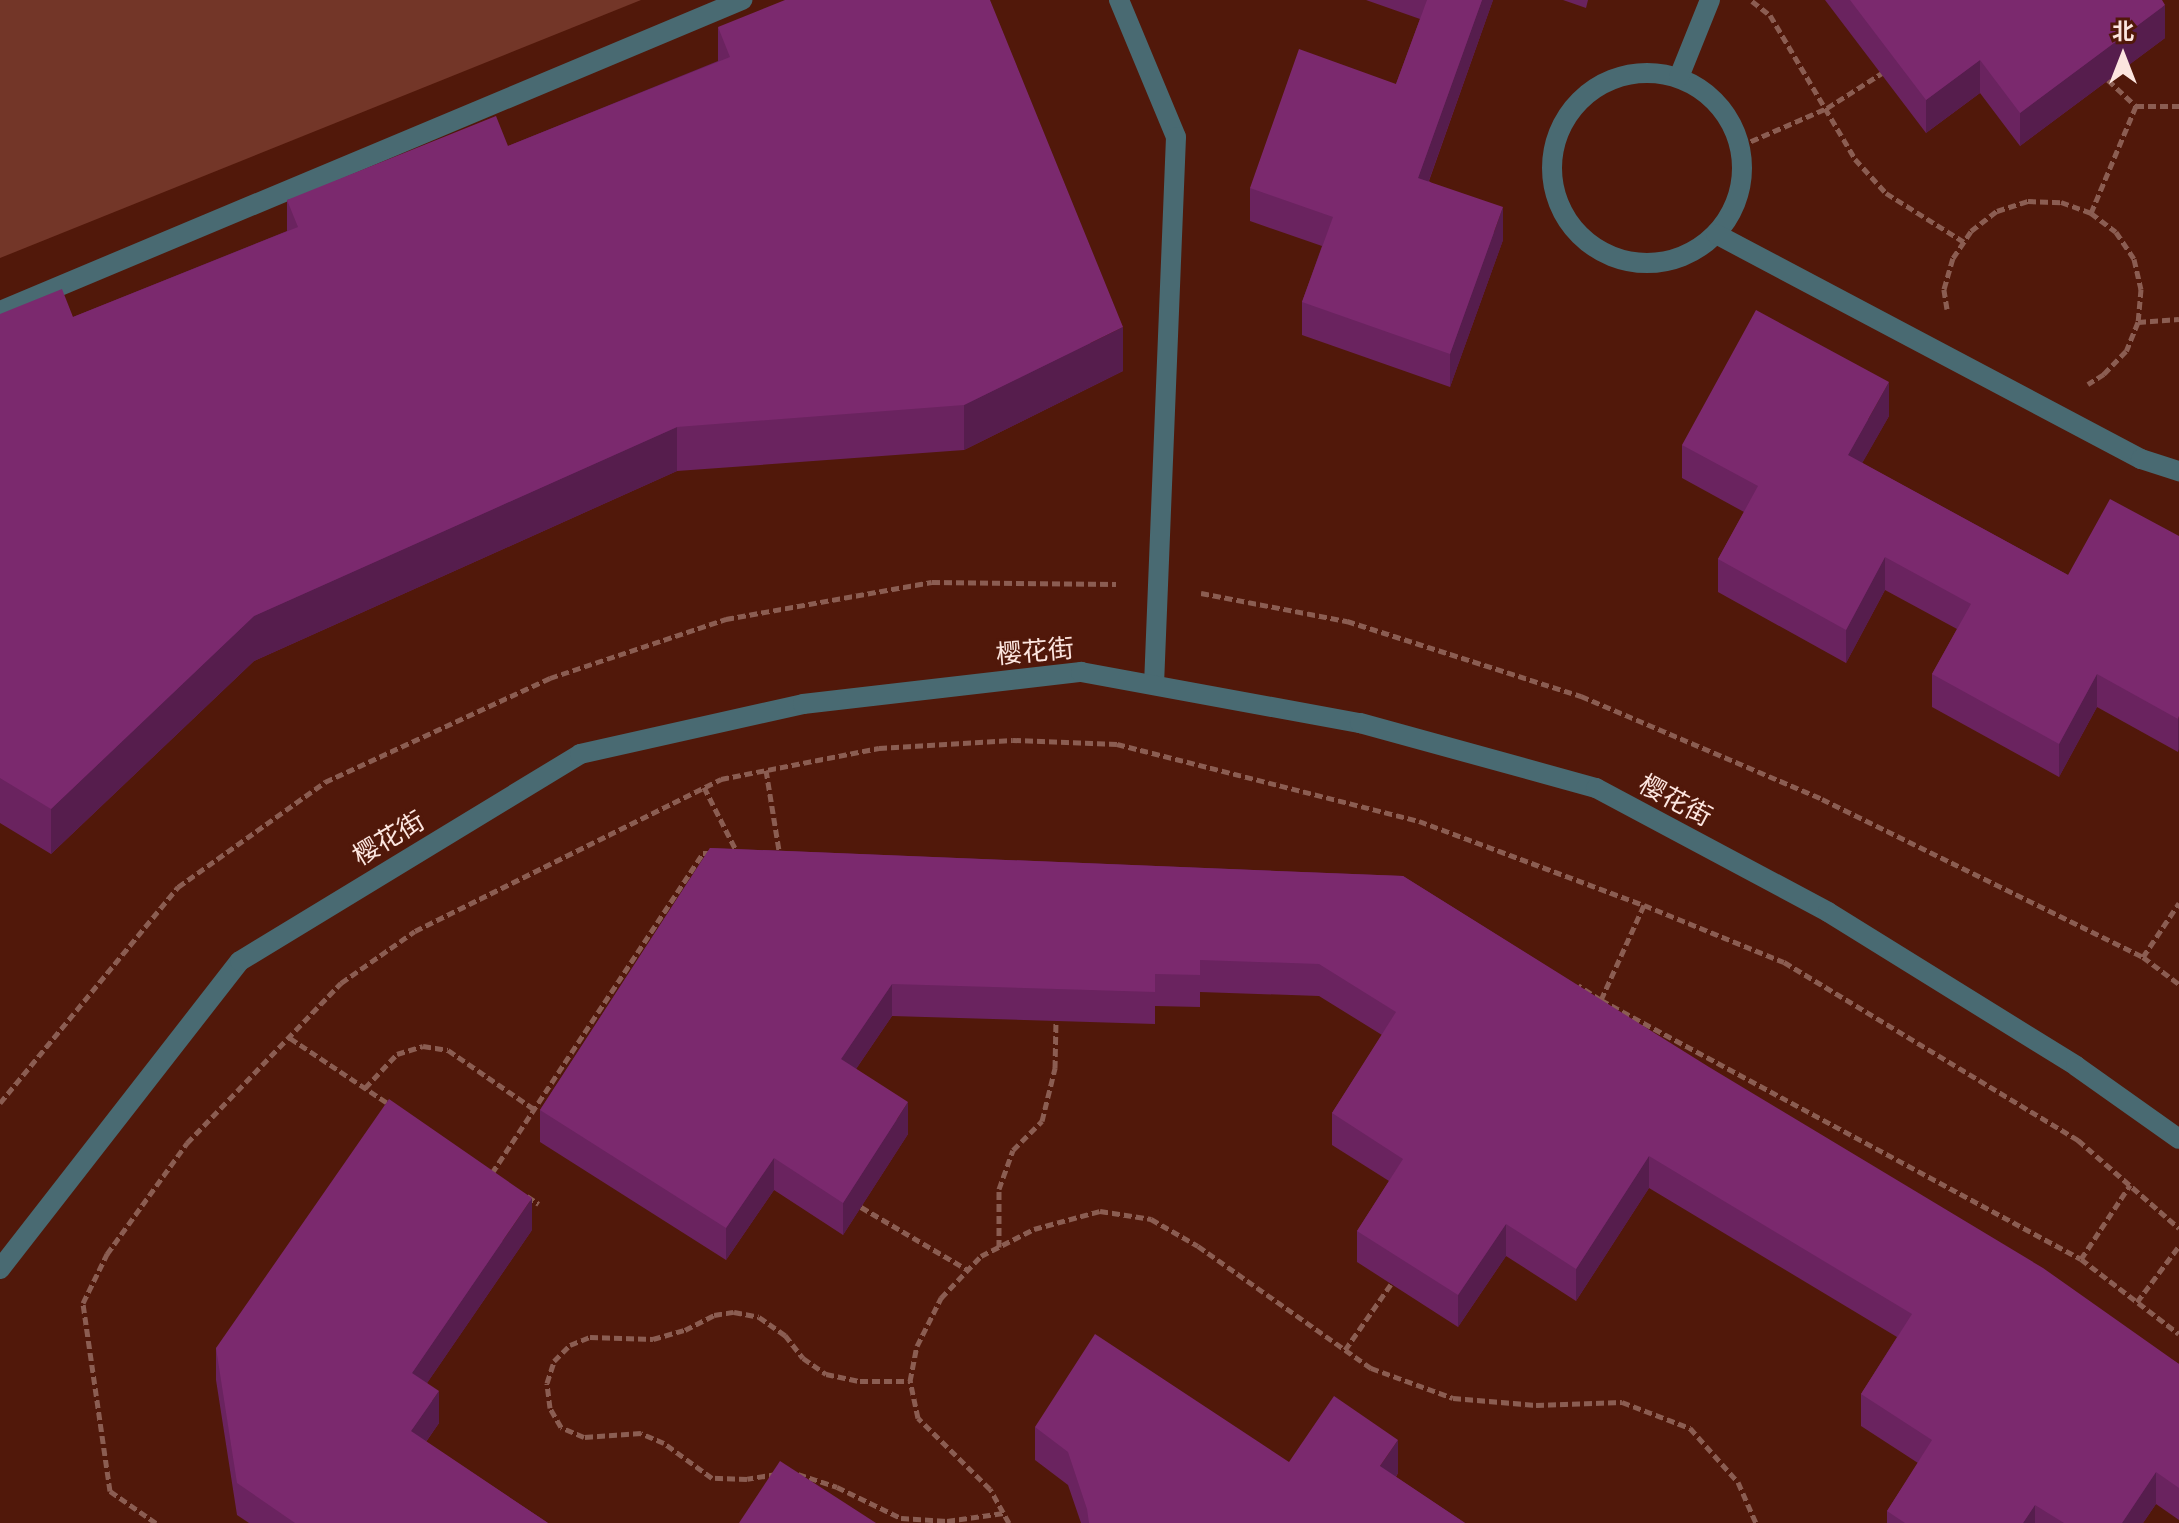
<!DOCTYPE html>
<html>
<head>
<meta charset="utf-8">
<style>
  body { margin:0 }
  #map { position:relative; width:2179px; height:1523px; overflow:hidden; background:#51180a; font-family:"Nunito Sans","Noto Sans SC",sans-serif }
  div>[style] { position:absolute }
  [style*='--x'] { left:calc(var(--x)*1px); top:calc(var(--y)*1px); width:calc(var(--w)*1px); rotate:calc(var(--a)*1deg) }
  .green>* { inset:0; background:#733628 }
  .path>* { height:5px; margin-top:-2.5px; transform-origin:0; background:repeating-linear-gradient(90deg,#8b5d52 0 8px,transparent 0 12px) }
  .minor>* { height:20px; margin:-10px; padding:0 10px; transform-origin:10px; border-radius:10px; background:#496a72 }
  .minor>.ring { margin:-10px; padding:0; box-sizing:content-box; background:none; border:20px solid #496a72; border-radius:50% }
  .wall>* { inset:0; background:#6a235f }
  .shaded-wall>* { inset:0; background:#561d4d }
  .building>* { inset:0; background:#7b296e }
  span { translate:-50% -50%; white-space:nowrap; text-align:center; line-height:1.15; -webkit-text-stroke:6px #51180a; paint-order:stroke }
  .street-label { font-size:26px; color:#fce5df }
  .north { position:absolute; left:2083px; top:16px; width:80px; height:80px; -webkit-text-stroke:6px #51180a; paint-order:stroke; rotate:0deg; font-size:22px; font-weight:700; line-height:32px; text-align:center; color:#fce5df }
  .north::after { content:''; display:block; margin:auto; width:28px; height:36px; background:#fce5df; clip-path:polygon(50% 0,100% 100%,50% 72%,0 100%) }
</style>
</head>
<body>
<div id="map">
  <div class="green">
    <div style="clip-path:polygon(0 0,641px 0,0 258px)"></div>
  </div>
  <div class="path">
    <div style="--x:1752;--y:1;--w:23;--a:38"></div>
    <div style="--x:1770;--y:15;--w:167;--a:59.4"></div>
    <div style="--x:1855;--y:159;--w:46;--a:47.6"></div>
    <div style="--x:1886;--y:193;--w:92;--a:32.1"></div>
    <div style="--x:2108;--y:80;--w:38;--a:43"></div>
    <div style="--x:1740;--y:146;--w:95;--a:-23.6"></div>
    <div style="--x:1827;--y:108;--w:65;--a:-32.5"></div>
    <div style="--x:2091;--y:213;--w:116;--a:-67.2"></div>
    <div style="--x:2136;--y:106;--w:43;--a:0"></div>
    <div style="--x:1947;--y:309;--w:20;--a:-99"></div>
    <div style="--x:1944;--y:289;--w:32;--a:-74"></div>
    <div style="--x:1953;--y:258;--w:32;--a:-56"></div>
    <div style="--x:1971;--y:231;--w:33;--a:-38"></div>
    <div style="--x:1997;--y:211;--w:33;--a:-18"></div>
    <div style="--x:2028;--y:201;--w:33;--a:2"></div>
    <div style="--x:2061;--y:202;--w:32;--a:20"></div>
    <div style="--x:2091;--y:213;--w:31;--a:37"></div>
    <div style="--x:2116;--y:232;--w:32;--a:56"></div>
    <div style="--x:2134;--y:259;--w:31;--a:77"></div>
    <div style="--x:2141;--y:289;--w:33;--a:95"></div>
    <div style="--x:2138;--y:322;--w:31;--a:112"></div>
    <div style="--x:2126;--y:351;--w:32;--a:134"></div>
    <div style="--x:2104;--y:374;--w:19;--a:148"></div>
    <div style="--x:2138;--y:322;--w:41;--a:-4.2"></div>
    <div style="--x:1201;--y:593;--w:149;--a:10.9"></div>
    <div style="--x:1347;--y:621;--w:246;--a:17.8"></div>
    <div style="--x:1581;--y:696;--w:262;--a:23.1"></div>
    <div style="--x:1822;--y:799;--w:358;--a:26.2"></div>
    <div style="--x:2143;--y:957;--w:45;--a:36.9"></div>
    <div style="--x:766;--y:770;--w:87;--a:80.8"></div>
    <div style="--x:704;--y:787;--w:75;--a:63.1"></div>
    <div style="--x:1644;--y:905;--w:151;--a:22.2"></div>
    <div style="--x:1784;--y:962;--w:344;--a:31.2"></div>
    <div style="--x:2078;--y:1140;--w:134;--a:41.1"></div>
    <div style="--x:2143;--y:957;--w:65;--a:-56.3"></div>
    <div style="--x:1601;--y:1000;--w:545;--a:28.35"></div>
    <div style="--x:2081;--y:1259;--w:123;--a:37.4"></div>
    <div style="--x:290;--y:1038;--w:119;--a:33.7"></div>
    <div style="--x:365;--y:1088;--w:47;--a:-46.7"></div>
    <div style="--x:397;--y:1054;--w:27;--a:-17"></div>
    <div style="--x:423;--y:1046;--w:25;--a:9"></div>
    <div style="--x:448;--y:1050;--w:104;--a:34.5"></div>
    <div style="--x:0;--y:1103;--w:280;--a:-50.5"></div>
    <div style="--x:178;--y:887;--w:181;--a:-35.5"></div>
    <div style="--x:325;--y:782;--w:248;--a:-24.8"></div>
    <div style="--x:550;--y:678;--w:186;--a:-18.5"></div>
    <div style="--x:726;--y:619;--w:209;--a:-10.2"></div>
    <div style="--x:932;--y:582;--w:184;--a:0.6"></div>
    <div style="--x:492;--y:1173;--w:383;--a:-56.6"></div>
    <div style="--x:703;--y:853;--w:8;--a:0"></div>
    <div style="--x:527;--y:1196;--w:14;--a:34"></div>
    <div style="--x:861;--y:1207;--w:124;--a:30.5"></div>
    <div style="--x:999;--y:1247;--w:58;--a:-90"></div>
    <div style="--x:999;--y:1189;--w:41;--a:-70.3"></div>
    <div style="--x:1013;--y:1150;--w:41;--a:-45"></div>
    <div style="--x:1042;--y:1121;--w:55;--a:-76.2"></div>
    <div style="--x:1055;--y:1068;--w:47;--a:-88.8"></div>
    <div style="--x:2081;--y:1259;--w:89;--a:-56.5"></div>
    <div style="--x:2137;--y:1302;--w:70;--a:-53.1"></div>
    <div style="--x:1345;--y:1350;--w:80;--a:-55.1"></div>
    <div style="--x:777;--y:1474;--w:30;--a:171"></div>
    <div style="--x:747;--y:1479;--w:35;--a:-178"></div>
    <div style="--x:712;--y:1478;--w:59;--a:-143.9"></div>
    <div style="--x:664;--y:1443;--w:25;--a:-157"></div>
    <div style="--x:641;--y:1433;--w:57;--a:176"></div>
    <div style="--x:584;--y:1437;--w:25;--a:-157"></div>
    <div style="--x:561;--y:1427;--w:22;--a:-120"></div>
    <div style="--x:550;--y:1408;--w:25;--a:-97"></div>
    <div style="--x:547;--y:1383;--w:23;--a:-72"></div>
    <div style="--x:554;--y:1361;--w:23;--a:-45"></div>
    <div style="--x:570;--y:1345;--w:22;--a:-22"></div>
    <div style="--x:590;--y:1337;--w:63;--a:1.8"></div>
    <div style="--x:653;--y:1339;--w:33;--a:-16"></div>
    <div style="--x:685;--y:1330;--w:33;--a:-27"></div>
    <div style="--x:714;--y:1315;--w:20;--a:-9"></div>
    <div style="--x:734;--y:1312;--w:25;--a:11"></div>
    <div style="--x:759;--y:1317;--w:32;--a:35"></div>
    <div style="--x:785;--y:1335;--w:29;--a:52"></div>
    <div style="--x:803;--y:1358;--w:28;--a:35"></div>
    <div style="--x:826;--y:1374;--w:35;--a:12"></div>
    <div style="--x:860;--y:1381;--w:50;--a:0"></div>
    <div style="--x:798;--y:1474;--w:41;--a:18.4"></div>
    <div style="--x:837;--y:1487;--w:71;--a:25.8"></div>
    <div style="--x:901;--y:1518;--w:46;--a:3.7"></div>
    <div style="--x:947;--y:1521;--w:57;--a:-8.1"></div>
    <div style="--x:156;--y:1523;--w:56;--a:-145.2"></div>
    <div style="--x:110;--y:1491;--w:190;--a:-98.2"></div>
    <div style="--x:83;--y:1303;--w:55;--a:-63.9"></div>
    <div style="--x:107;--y:1254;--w:137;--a:-54.2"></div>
    <div style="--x:187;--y:1143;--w:222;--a:-46.1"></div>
    <div style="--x:341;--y:983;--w:90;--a:-35.1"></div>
    <div style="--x:415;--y:931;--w:342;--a:-26.4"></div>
    <div style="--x:721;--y:779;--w:161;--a:-11.1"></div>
    <div style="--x:879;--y:748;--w:134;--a:-3.4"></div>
    <div style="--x:1013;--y:740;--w:104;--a:2.2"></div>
    <div style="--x:1117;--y:744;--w:312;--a:14.3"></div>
    <div style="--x:1419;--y:821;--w:240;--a:20.5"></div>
    <div style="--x:1644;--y:905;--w:104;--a:114.4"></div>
    <div style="--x:1601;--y:1000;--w:27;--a:-147"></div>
    <div style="--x:1009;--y:1523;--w:39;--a:-119"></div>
    <div style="--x:990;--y:1489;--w:101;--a:-135.4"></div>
    <div style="--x:918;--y:1418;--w:38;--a:-102"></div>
    <div style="--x:910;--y:1381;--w:36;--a:-79"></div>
    <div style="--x:917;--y:1346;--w:54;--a:-63.4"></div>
    <div style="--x:941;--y:1298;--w:58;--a:-46.4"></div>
    <div style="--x:981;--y:1256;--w:59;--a:-27"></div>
    <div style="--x:1034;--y:1229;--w:68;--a:-15.3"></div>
    <div style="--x:1100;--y:1211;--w:52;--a:8.9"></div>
    <div style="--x:1151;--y:1219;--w:54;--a:29.9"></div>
    <div style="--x:1198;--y:1246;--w:212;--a:35.2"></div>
    <div style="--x:1371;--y:1368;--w:87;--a:20.1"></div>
    <div style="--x:1453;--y:1398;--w:83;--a:4.8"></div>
    <div style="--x:1536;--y:1405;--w:86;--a:-2"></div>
    <div style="--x:1622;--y:1402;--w:73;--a:20.9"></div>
    <div style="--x:1690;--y:1428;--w:72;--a:48.4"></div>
    <div style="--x:1738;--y:1482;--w:45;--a:66.3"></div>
  </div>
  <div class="minor">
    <div style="--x:1119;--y:0;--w:148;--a:67.4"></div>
    <div style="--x:1176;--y:137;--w:548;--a:92.3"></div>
    <div class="ring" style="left:1552px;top:73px;width:170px;height:170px"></div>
    <div style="--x:1679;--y:77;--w:83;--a:-68.1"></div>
    <div style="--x:1716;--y:234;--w:481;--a:27.9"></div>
    <div style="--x:2141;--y:459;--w:40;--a:18"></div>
    <div style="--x:0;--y:311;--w:805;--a:-22.74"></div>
    <div style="--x:0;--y:1269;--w:390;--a:-52.1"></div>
    <div style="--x:240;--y:961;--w:398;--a:-31.3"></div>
    <div style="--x:580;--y:754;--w:229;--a:-12.6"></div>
    <div style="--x:803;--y:704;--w:280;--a:-6.6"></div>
    <div style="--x:1081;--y:672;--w:284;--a:10.4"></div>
    <div style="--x:1360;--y:723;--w:245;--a:15.4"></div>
    <div style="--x:1596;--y:788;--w:263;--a:28.1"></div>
    <div style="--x:1828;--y:912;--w:292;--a:31.8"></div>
    <div style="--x:2076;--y:1066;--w:126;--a:35.3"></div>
  </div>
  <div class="wall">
    <div style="clip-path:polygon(1366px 0,1493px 0,1429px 181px,1503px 240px,1450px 387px,1302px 335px,1302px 302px,1322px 246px,1250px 221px,1250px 188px,1396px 84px,1420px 19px)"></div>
    <div style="clip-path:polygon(1563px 0,1588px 0,1586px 8px)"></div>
    <div style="clip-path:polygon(1825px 0,2162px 0,2165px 38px,2020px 146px,1980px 93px,1926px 133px)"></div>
    <div style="clip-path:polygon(718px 27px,1123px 371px,964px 450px,677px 471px,254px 661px,51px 854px,0 823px,0 314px,73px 317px,287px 231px,287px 200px,508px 146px,718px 61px)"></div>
    <div style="clip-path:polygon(1889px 416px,1862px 463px,2068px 575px,2179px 536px,2178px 752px,2097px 707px,2059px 777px,1932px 707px,1932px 674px,1957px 629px,1885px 590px,1846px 663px,1718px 592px,1718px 559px,1744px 512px,1682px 478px,1682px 445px)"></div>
    <div style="clip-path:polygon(710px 848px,1403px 876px,2179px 1364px,2179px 1520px,2156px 1504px,2143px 1523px,1887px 1523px,1887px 1511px,1918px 1463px,1861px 1426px,1861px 1394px,1897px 1337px,1649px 1188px,1576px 1301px,1506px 1256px,1458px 1327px,1357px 1262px,1357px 1231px,1389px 1181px,1332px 1145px,1332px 1113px,1382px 1035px,1319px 996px,1200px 992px,1200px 1007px,1155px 1006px,1155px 1024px,892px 1016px,856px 1069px,908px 1134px,843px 1235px,774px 1190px,726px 1260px,540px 1142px,540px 1110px)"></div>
    <div style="clip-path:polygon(532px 1230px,427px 1383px,439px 1423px,426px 1442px,548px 1523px,249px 1523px,237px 1515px,216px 1380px,216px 1348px)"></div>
    <div style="clip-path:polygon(1035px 1427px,1289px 1462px,1398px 1473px,1396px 1477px,1465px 1523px,1081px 1523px,1068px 1485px,1035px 1460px)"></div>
  </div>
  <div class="shaded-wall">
    <div style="clip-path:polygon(1482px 0,1493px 0,1418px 211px,1418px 178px)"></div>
    <div style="clip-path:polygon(2165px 5px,2165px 38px,2020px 146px,2020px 113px)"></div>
    <div style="clip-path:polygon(1980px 60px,1980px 93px,1926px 133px,1926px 100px)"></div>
    <div style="clip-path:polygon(1503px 207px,1503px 240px,1450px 387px,1450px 354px)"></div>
    <div style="clip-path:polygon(1123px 327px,1123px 371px,964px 450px,964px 405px)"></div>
    <div style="clip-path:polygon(1889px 382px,1889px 416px,1848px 488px,1848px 455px)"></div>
    <div style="clip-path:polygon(677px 427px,677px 471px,254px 661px,51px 854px,51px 809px,254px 616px)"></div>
    <div style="clip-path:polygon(1885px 557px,1885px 590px,1846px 663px,1846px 630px)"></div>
    <div style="clip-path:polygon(2097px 674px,2097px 707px,2059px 777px,2059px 744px)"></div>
    <div style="clip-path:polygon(2179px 716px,2179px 749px,2178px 752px,2178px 719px)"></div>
    <div style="clip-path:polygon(892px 984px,892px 1016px,841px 1091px,841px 1059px)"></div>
    <div style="clip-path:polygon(908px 1102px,908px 1134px,843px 1235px,843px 1203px)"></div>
    <div style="clip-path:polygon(1649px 1156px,1649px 1188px,1576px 1301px,1576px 1269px)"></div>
    <div style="clip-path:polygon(774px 1158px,774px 1190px,726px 1260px,726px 1228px)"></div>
    <div style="clip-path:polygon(532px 1198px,532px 1230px,412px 1405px,412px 1373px)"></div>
    <div style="clip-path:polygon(1506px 1224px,1506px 1256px,1458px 1327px,1458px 1295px)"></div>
    <div style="clip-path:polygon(439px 1391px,439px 1423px,411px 1463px,411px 1431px)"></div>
    <div style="clip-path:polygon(1398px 1440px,1398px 1473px,1380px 1499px,1380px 1466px)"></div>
    <div style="clip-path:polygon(2156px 1472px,2156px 1504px,2143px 1523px,2122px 1523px)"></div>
    <div style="clip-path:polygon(2035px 1505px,2035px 1523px,2023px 1523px)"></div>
  </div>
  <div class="building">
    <div style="clip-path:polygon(785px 0,990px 0,1123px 327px,964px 405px,677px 427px,254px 616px,51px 809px,0 778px,0 314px,62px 289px,73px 317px,298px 227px,287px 200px,496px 116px,508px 146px,730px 57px,718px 27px)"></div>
    <div style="clip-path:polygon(1427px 0,1482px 0,1418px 178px,1503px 207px,1450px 354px,1302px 302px,1333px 217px,1250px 188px,1299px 49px,1396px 84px)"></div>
    <div style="clip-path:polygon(1850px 0,2162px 0,2165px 5px,2020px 113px,1980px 60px,1926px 100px)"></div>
    <div style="clip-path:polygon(1756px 310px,1889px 382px,1848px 455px,2068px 575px,2110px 499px,2179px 536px,2179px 716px,2178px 719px,2097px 674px,2059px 744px,1932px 674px,1971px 604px,1885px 557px,1846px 630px,1718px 559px,1758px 486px,1682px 445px)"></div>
    <div style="clip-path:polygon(710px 848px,1403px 876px,1709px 1067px,2043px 1268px,2179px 1364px,2179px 1488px,2156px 1472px,2122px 1523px,2064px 1523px,2035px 1505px,2023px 1523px,1905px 1523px,1887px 1511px,1932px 1440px,1861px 1394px,1912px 1314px,1649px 1156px,1576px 1269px,1506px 1224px,1458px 1295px,1357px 1231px,1403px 1159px,1332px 1113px,1396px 1012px,1319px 964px,1200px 960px,1200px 975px,1155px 974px,1155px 992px,892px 984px,841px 1059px,908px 1102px,843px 1203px,774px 1158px,726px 1228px,540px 1110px)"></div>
    <div style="clip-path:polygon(389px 1099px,532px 1198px,412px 1373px,439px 1391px,411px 1431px,548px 1523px,295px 1523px,237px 1483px,216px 1348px)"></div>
    <div style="clip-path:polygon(1095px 1334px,1289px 1462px,1334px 1396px,1398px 1440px,1380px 1466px,1465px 1523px,1089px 1523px,1087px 1509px,1068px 1452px,1035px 1427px)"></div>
    <div style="clip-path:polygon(780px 1461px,876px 1523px,739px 1523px)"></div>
  </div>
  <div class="street-label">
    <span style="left:1035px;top:652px;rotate:-5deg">樱花街</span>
    <span style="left:1675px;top:801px;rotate:28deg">樱花街</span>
    <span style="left:389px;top:839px;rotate:-31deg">樱花街</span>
  </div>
  <div class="north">北</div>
</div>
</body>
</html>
